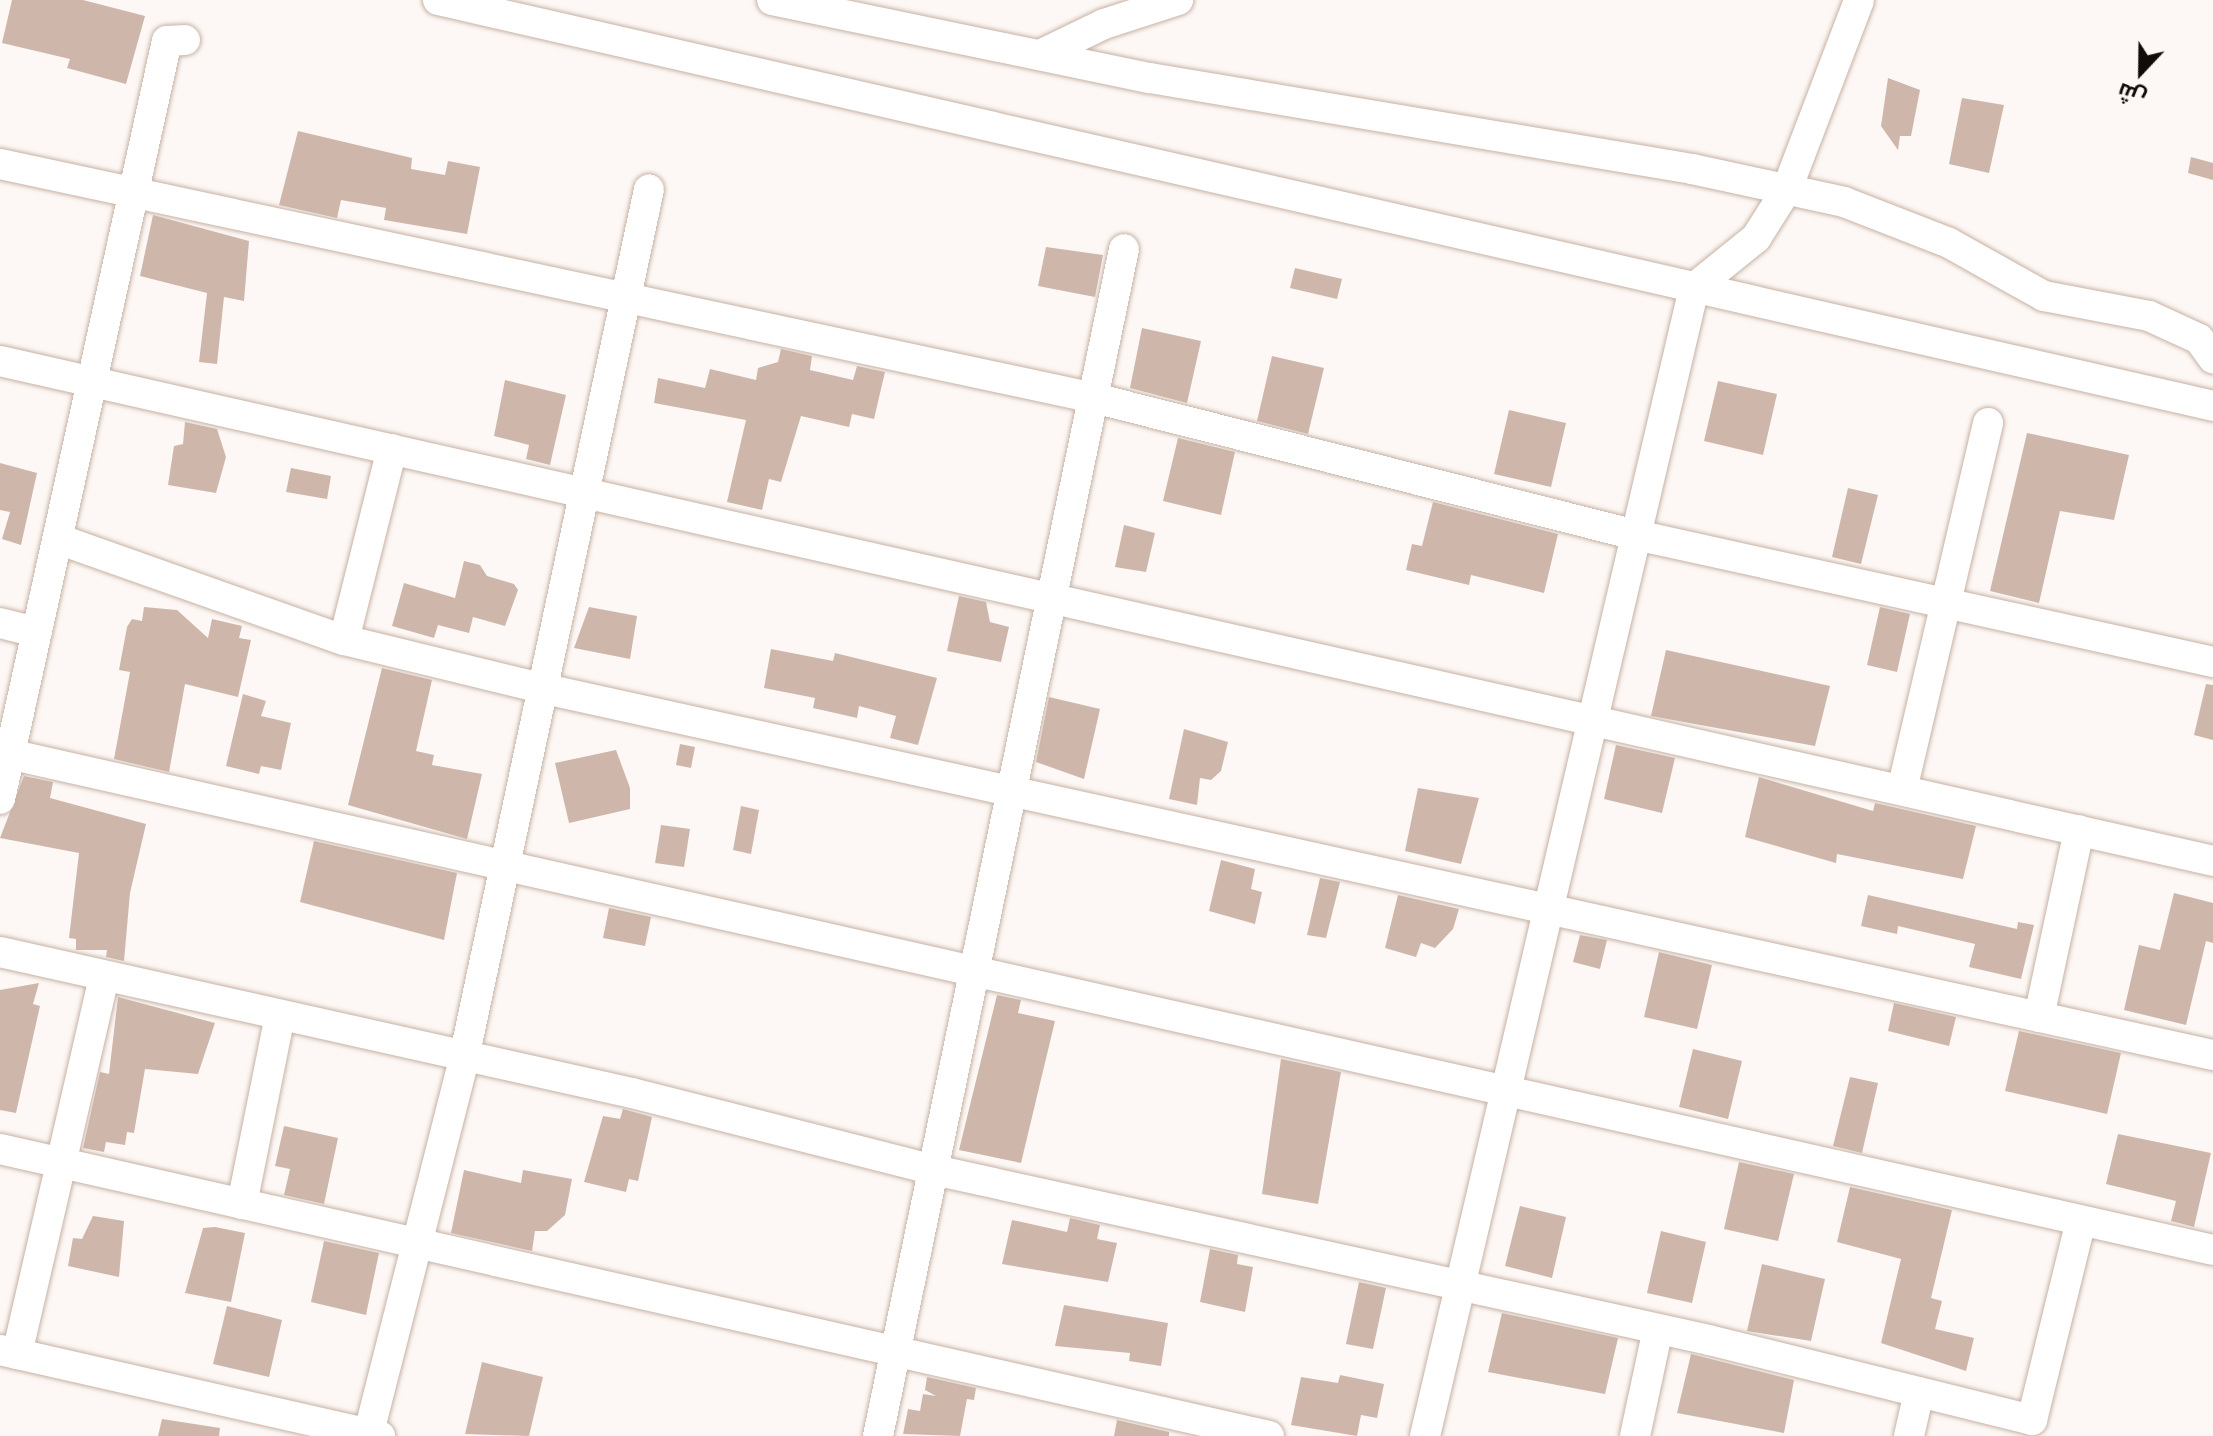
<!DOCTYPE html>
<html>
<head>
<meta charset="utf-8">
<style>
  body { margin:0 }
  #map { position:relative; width:2213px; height:1436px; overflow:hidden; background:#fdf8f5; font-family:"Roboto Condensed",Cairo,sans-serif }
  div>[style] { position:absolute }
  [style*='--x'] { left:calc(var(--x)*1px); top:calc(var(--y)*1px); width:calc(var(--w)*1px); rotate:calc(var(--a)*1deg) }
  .building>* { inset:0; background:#ceb7aa }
  .roads { filter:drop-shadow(0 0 2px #c7b1a4) drop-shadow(0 0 2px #c7b1a4) }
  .minor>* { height:30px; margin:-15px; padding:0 15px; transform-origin:15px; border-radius:15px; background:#fff }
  span { translate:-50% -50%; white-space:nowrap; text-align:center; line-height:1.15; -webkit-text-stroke:8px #fdf8f5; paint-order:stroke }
  .north { position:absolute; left:2101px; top:32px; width:80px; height:80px; -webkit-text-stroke:6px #fdf8f5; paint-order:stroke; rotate:202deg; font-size:22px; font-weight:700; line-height:32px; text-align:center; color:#130b07 }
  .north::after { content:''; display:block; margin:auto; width:28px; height:36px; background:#130b07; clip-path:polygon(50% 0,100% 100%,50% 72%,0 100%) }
</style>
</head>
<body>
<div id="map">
  <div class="building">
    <div style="clip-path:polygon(12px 0,83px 0,145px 16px,126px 84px,67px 68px,70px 59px,2px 43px)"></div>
    <div style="clip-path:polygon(1888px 78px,1920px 90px,1911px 136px,1900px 136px,1898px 150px,1881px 126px)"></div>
    <div style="clip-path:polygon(1962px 98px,2004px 105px,1989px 173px,1949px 164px)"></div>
    <div style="clip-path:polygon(298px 131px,412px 158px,411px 169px,445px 175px,448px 161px,480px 167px,467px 234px,384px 220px,386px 208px,341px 200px,337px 218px,279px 205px)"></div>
    <div style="clip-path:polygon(2191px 157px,2213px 163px,2213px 180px,2188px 173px)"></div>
    <div style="clip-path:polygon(153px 215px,249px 241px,244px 301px,224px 297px,217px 364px,199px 362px,207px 293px,140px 276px)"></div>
    <div style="clip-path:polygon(1046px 247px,1103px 255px,1095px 297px,1038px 286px)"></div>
    <div style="clip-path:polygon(1295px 268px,1342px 279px,1337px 299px,1290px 288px)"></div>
    <div style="clip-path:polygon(1142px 328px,1201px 341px,1187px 403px,1130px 388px)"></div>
    <div style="clip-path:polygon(781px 349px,812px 356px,810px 370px,853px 380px,857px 366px,885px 372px,874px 419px,852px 414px,849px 427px,801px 416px,781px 482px,769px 479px,762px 510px,727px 502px,746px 420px,654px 403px,658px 378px,705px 388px,710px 369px,756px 380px,758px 368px,778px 362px)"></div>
    <div style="clip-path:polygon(1272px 356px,1324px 368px,1308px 434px,1257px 421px)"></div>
    <div style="clip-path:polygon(505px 380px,566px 395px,550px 465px,526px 459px,529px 445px,494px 436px)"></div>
    <div style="clip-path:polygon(1718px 381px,1777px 394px,1763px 455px,1704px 441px)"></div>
    <div style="clip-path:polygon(1509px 410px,1566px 423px,1551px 487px,1494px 474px)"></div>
    <div style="clip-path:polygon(185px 422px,217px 429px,226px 457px,216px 493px,168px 485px,174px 446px,183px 444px)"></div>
    <div style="clip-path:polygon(2027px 433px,2129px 455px,2114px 520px,2060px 511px,2039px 603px,1990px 591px)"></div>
    <div style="clip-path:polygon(1178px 438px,1235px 452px,1221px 515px,1163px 501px)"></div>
    <div style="clip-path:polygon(0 463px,37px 473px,21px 545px,2px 539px,10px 512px,0 510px)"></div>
    <div style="clip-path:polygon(291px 468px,331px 476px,327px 499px,286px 492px)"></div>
    <div style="clip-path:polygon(1848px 488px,1878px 495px,1861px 564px,1832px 557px)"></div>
    <div style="clip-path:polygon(1433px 502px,1558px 534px,1544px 593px,1471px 575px,1469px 585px,1406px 570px,1412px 544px,1422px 546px)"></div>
    <div style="clip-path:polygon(1124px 525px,1155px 533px,1146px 572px,1115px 567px)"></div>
    <div style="clip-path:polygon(464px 561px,480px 565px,487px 576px,514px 584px,518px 590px,505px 626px,473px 617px,469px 633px,438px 625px,434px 638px,392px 626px,404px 583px,455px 598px)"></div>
    <div style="clip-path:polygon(959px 596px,986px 602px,990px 622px,1009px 627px,1001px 662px,947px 651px)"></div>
    <div style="clip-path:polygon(144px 607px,177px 610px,208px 638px,212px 619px,242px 626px,239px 638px,251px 640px,238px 697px,185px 684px,169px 772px,114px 759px,130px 672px,119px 670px,127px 627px,132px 619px,142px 621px)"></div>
    <div style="clip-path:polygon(589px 607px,637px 616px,630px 659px,574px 648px)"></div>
    <div style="clip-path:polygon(1880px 607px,1910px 614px,1897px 672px,1867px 665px)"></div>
    <div style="clip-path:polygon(771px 649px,833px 661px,835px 653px,937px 678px,918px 745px,890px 738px,896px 716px,859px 706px,857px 718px,813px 708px,815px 698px,764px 688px)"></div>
    <div style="clip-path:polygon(1666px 650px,1830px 686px,1815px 746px,1651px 716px)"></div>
    <div style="clip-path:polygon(382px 668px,432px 680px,416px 751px,434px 755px,432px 765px,482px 774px,467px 839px,348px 805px)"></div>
    <div style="clip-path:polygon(2206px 684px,2213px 685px,2213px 740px,2194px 735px)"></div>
    <div style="clip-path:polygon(243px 694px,266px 701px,261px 716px,291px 723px,281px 770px,261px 766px,259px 774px,226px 766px)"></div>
    <div style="clip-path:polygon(1049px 697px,1100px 709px,1084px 779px,1036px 762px)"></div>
    <div style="clip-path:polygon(1184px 729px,1228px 742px,1221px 771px,1211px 780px,1200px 778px,1197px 805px,1169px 799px)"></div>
    <div style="clip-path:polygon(680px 744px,695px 747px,691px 768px,676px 765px)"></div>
    <div style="clip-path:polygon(1616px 745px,1675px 758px,1662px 813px,1604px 799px)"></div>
    <div style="clip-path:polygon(616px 750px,630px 788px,630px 809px,569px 823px,555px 763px)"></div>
    <div style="clip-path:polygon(24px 776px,53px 782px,50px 798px,146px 824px,130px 893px,124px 961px,106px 957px,107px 950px,76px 950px,76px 939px,69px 938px,79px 853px,0 838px)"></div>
    <div style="clip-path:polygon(1759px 777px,1873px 811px,1875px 803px,1976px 826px,1963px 879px,1837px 854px,1836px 863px,1745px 837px)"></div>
    <div style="clip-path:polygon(1418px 788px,1479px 798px,1461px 864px,1405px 851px)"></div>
    <div style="clip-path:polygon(741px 806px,759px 810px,751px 854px,733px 850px)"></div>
    <div style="clip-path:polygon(661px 825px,690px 829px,684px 867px,655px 863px)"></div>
    <div style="clip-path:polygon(314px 841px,457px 873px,444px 940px,300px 902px)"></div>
    <div style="clip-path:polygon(1221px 860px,1255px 869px,1251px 889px,1262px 892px,1255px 924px,1209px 911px)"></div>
    <div style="clip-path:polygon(1320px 878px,1340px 882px,1326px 938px,1307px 935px)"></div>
    <div style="clip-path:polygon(2174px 893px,2213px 903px,2213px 943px,2206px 941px,2186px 1025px,2124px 1010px,2139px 945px,2160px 950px)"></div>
    <div style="clip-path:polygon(1398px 895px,1459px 909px,1453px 929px,1435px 948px,1421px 943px,1416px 957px,1385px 948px)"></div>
    <div style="clip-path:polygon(1868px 895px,2017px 929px,2018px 922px,2034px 925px,2021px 979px,1969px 967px,1975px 944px,1898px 926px,1897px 934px,1861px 926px)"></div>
    <div style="clip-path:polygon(609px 908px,651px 917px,645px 946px,603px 938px)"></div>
    <div style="clip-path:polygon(1580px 935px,1607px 940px,1600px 969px,1573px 962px)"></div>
    <div style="clip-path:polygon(1659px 952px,1712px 965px,1697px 1029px,1644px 1017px)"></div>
    <div style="clip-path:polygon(39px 983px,33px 1004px,40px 1006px,16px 1113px,0 1110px,0 990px)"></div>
    <div style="clip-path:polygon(997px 995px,1021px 1000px,1018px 1013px,1055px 1021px,1021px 1163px,959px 1150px)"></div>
    <div style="clip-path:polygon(118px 997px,215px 1023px,198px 1074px,145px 1069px,134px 1133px,127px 1132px,125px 1145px,106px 1142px,104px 1152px,83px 1148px,100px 1072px,109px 1074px)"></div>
    <div style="clip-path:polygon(1894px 1003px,1956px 1017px,1949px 1046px,1888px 1031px)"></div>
    <div style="clip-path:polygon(2019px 1031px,2121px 1053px,2107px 1114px,2005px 1091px)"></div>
    <div style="clip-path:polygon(1693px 1049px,1742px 1061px,1728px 1119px,1679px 1107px)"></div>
    <div style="clip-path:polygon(1281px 1059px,1341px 1072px,1318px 1204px,1262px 1194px)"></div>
    <div style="clip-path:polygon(1850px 1077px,1878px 1083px,1862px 1153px,1833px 1146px)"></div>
    <div style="clip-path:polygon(623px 1109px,652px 1117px,638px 1181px,629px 1179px,626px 1192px,584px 1182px,603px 1116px,620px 1119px)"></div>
    <div style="clip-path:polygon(284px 1126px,338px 1138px,324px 1204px,284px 1195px,290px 1169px,275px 1166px)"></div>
    <div style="clip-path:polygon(2118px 1134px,2211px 1153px,2194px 1227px,2171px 1221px,2176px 1201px,2106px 1184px)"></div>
    <div style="clip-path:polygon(1739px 1162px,1794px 1174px,1778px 1241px,1724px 1229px)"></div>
    <div style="clip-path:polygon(464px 1170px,521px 1183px,523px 1170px,572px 1179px,565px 1215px,547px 1231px,535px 1231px,532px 1251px,451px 1233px)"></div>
    <div style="clip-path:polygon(1850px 1187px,1952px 1210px,1931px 1298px,1942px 1301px,1935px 1329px,1974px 1338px,1966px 1371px,1881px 1343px,1901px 1259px,1837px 1242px)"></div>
    <div style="clip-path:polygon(1520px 1206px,1566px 1217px,1552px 1278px,1505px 1266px)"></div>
    <div style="clip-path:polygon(93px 1216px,124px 1221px,119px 1277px,68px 1266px,73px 1238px,82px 1239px)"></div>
    <div style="clip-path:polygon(1070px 1218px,1100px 1225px,1097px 1239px,1117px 1243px,1108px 1282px,1002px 1264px,1012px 1220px,1067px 1232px)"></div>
    <div style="clip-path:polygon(215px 1227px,245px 1233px,231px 1302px,185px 1293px,203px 1228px)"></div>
    <div style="clip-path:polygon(1661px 1231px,1706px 1242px,1692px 1303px,1647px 1293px)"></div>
    <div style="clip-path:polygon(324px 1241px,379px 1253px,366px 1315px,311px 1302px)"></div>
    <div style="clip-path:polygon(1210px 1249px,1238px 1255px,1237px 1264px,1253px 1267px,1245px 1312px,1200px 1302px)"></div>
    <div style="clip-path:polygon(1762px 1264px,1825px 1279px,1811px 1341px,1747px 1331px)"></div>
    <div style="clip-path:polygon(1359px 1282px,1386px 1288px,1373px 1349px,1346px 1344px)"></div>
    <div style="clip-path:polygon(1064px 1305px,1168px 1323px,1161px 1366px,1129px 1361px,1130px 1353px,1055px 1346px)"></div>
    <div style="clip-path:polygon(227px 1306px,282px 1320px,269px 1377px,213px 1364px)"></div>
    <div style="clip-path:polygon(1502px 1313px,1618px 1338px,1605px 1394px,1488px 1372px)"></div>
    <div style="clip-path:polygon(1691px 1354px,1794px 1380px,1784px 1433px,1677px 1413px)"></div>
    <div style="clip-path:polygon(482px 1362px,543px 1377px,529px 1436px,465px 1434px)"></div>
    <div style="clip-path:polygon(1340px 1375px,1384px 1384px,1377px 1418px,1361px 1415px,1357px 1436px,1291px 1425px,1301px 1377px,1338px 1383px)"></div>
    <div style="clip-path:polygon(927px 1377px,976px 1388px,974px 1400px,967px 1399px,960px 1436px,903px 1434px,908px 1409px,920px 1411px,923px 1394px,936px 1396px,925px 1390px)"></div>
    <div style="clip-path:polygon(162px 1419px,220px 1428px,219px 1436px,158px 1436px)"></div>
    <div style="clip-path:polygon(1117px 1420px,1169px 1432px,1169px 1436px,1114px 1436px)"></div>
  </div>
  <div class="roads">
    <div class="minor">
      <div style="--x:438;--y:0;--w:1821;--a:12.88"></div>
      <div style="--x:772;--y:0;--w:386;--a:11.7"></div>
      <div style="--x:1150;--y:78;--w:550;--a:9.53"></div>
      <div style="--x:1692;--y:169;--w:156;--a:12.2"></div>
      <div style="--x:1844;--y:202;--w:113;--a:21.3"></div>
      <div style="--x:1949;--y:243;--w:109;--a:29.2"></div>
      <div style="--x:2044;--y:296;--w:107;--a:10.8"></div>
      <div style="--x:2149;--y:316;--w:55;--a:24.7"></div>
      <div style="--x:2199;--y:339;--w:24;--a:54"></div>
      <div style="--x:1040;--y:55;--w:71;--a:-25.8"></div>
      <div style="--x:1104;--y:24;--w:78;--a:-18"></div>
      <div style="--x:0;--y:164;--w:1119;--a:12.07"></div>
      <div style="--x:1094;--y:398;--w:559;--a:14.19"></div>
      <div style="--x:1636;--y:535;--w:591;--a:12.41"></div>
      <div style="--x:0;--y:361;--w:2269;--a:12.73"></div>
      <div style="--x:58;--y:539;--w:303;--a:19.5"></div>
      <div style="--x:344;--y:640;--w:207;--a:13.7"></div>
      <div style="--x:545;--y:689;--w:1708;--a:12.38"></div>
      <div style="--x:0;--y:623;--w:38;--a:14"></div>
      <div style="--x:344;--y:640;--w:197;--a:-75.9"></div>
      <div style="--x:0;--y:752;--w:2268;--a:12.68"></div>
      <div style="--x:1902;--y:790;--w:377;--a:-76.8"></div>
      <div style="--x:0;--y:799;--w:776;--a:-77.58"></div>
      <div style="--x:167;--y:41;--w:18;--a:-3"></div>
      <div style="--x:0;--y:952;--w:648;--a:12.58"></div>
      <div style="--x:632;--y:1093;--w:312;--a:14.3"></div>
      <div style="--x:934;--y:1170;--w:793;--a:12.37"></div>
      <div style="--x:1709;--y:1340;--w:333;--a:13.9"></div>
      <div style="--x:2032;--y:1420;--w:205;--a:-76.2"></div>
      <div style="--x:2039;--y:1017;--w:191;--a:-77.9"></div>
      <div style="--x:0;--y:1149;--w:1301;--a:12.74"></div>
      <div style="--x:242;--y:1204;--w:192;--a:-78.6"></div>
      <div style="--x:0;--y:1350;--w:390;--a:12.8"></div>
      <div style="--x:17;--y:1354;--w:388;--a:-77"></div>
      <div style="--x:368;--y:1436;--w:390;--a:-75.7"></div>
      <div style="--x:464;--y:1058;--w:888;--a:-77.98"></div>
      <div style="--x:878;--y:1436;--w:1212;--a:-78.29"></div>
      <div style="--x:1425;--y:1436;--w:1179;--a:-76.81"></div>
      <div style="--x:1694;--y:288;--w:80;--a:-38.9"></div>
      <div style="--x:1756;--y:238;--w:58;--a:-57.7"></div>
      <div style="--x:1787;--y:189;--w:202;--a:-69.1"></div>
      <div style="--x:1635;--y:1436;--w:109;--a:-77.9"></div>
      <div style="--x:1909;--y:1436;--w:45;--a:-77.2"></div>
    </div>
  </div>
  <div class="north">ش</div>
</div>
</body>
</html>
